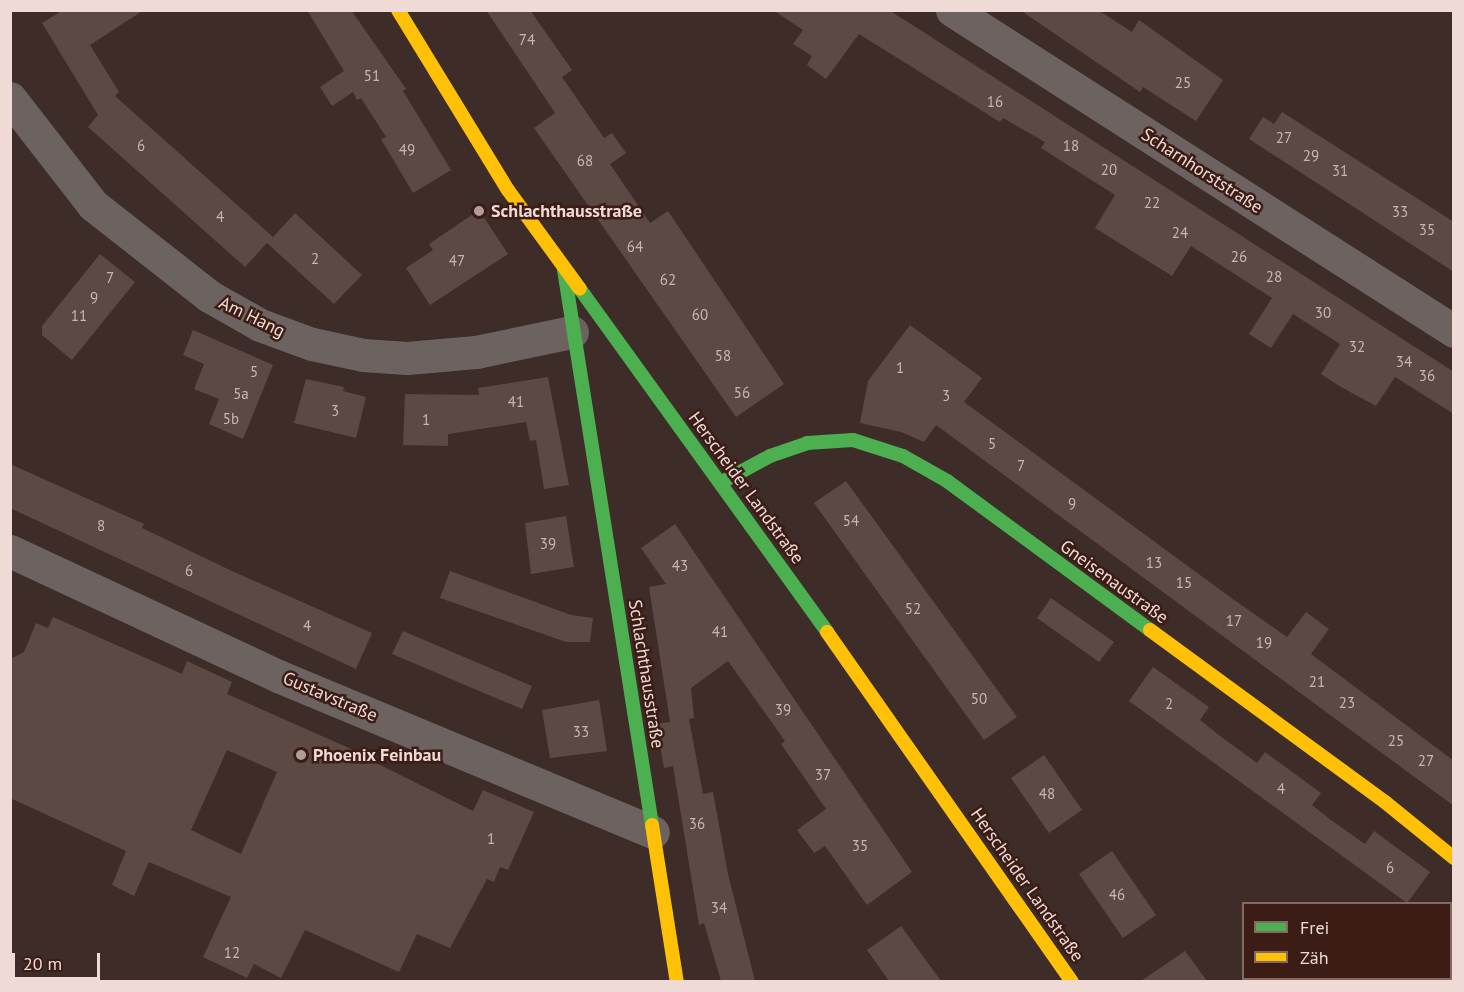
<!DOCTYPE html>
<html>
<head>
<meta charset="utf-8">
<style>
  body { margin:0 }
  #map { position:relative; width:1464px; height:992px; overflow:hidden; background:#3d2c28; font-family:"PT Sans",sans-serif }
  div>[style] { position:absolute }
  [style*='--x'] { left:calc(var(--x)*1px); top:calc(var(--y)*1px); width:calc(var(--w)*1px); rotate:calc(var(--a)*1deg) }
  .building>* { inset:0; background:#5d4944 }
  .street>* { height:33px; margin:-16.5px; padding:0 16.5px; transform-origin:16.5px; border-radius:16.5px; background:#6c6361 }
  .fast>* { height:14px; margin:-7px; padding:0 7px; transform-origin:7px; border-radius:7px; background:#4caf50 }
  .slow>* { height:14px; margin:-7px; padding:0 7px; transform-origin:7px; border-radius:7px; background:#ffc107 }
  .dots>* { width:16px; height:16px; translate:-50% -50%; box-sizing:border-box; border:3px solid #3b1d16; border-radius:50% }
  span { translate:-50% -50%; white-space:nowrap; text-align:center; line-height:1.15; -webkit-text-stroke:5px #3b1d16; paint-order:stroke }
  .number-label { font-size:15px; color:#cab6b1 }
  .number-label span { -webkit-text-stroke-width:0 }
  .street-label { font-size:18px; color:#efdad5 }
  .poi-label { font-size:18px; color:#efdad5; font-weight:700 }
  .left { translate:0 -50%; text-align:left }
  .frame { position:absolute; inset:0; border:12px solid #efdad5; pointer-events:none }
  .legend { position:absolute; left:1242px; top:902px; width:210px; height:78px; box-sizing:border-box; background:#3b1d16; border:2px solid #836962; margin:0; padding:8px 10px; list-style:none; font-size:18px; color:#efdad5 }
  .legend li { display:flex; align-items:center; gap:12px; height:30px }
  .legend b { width:30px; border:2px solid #836962 }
  .scale { position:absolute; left:12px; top:953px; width:88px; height:27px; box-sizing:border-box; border:3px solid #efdad5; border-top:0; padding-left:8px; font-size:18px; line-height:21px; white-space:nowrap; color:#efdad5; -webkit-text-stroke:4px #3b1d16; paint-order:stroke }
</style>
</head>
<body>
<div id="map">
  <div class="building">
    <div style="clip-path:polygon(63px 10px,144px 10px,90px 45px,119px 92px,115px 96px,273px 237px,295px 213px,362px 275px,334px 304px,267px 243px,245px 267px,88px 127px,98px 115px,42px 23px)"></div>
    <div style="clip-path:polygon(307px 10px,351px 10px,406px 89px,403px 91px,451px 170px,413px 193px,381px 139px,386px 137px,361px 98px,357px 100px,353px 92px,332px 106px,320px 87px,344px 71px)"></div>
    <div style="clip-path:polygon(486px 10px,530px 10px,572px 70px,562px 77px,604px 138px,612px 133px,626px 153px,610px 164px,650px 223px,668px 211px,784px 384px,736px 417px,534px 128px,555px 113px)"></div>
    <div style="clip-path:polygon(773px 10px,889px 10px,1454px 372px,1454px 414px,1395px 377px,1376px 406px,1341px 387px,1321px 374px,1340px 344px,1293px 314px,1271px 348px,1249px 334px,1272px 298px,1191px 246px,1172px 276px,1095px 228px,1115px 195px,1041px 148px,1045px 142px,1003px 118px,1000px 122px,859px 34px,826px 79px,807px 65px,812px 56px,793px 44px,803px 30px)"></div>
    <div style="clip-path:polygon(1020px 10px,1098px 10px,1132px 32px,1139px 20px,1223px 80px,1196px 121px,1143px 87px,1140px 92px)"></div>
    <div style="clip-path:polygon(1282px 112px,1454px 222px,1454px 272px,1249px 139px,1263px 117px,1274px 124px)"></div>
    <div style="clip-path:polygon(479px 210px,508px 254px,430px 305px,406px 268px,433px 250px,429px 244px)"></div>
    <div style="clip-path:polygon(100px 254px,135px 282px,72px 360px,42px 335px,42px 326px)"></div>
    <div style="clip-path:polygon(910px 325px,982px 378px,964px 402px,1230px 597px,1287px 637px,1306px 612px,1329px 629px,1311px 654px,1454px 761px,1454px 806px,936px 425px,924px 442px,901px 432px,860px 423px,868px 381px)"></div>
    <div style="clip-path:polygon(193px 330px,273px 365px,243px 439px,209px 424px,219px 399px,194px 389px,204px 364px,183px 355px)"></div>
    <div style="clip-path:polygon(548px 377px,569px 485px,544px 489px,536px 440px,530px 441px,526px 422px,448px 434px,448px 446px,403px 445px,405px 394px,479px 395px,478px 388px)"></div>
    <div style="clip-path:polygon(306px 379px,344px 387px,343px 391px,366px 397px,356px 438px,294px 423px)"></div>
    <div style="clip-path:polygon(10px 464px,144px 524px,142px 528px,232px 571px,372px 633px,356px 669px,10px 508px)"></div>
    <div style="clip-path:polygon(846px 481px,1017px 717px,984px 740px,814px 503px)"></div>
    <div style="clip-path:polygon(566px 516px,574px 567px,531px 574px,525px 523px)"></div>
    <div style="clip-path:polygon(675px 524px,912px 872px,867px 905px,825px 846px,814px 853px,797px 830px,826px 809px,781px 744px,785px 741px,728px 661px,691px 688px,694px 718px,689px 719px,703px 794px,713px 792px,728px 874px,755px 981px,721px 981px,704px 923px,699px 925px,673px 766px,664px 768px,656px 724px,670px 722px,649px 587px,666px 584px,641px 548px)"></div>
    <div style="clip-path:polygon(450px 571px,571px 615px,593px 618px,590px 642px,566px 642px,440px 598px)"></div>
    <div style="clip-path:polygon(1051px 598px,1114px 642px,1099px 662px,1037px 618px)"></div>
    <div style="clip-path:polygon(evenodd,53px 617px,182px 674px,187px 661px,232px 682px,227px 694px,376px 760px,374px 762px,473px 811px,483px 790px,534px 812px,508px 870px,500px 867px,494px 882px,487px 879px,450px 948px,417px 934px,399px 972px,305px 930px,281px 978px,254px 964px,247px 978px,203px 957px,231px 897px,149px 862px,134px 896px,112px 885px,126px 851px,10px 798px,10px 659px,24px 652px,36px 623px,48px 628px,53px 617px,227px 750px,277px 772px,241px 854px,191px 830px,227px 750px)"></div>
    <div style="clip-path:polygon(403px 631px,532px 686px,522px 709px,392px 654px)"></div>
    <div style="clip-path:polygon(1153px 667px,1209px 707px,1200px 720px,1220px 736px,1257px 763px,1265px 752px,1321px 793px,1312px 805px,1331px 820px,1365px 844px,1374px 831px,1430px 872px,1407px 903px,1129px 701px)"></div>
    <div style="clip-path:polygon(599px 700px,607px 751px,550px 758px,542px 710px)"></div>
    <div style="clip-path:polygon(1044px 755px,1082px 810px,1049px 833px,1011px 778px)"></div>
    <div style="clip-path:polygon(1112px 851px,1156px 915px,1123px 938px,1079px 874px)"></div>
    <div style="clip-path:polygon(901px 926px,941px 981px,889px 981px,867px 950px)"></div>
    <div style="clip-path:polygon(1185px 951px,1207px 981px,1141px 981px)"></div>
  </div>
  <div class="street">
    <div style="--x:952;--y:10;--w:596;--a:32.6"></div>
    <div style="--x:10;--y:98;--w:135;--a:52.2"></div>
    <div style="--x:93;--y:205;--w:147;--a:38.1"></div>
    <div style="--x:209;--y:296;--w:59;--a:29.6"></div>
    <div style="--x:260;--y:325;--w:55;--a:20.1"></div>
    <div style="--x:312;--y:344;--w:52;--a:12.2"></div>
    <div style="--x:363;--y:355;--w:44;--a:3.9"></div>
    <div style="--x:407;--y:358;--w:69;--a:-5"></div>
    <div style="--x:476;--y:352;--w:98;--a:-11.8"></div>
    <div style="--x:10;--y:551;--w:296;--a:25"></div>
    <div style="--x:278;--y:676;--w:406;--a:22.6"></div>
  </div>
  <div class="fast">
    <div style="--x:564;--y:270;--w:562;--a:80.99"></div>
    <div style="--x:580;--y:289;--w:423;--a:54.2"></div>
    <div style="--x:722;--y:482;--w:55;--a:-28.4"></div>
    <div style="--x:770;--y:456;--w:39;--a:-19"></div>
    <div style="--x:807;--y:443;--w:46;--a:-3.7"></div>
    <div style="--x:853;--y:440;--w:52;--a:17.7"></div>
    <div style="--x:903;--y:456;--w:51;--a:29.6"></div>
    <div style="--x:947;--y:481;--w:252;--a:36.3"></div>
  </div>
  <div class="slow">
    <div style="--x:398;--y:10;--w:211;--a:58.6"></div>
    <div style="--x:508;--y:190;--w:122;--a:54"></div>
    <div style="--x:1150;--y:630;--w:291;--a:36.2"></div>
    <div style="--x:1385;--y:802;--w:89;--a:39.1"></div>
    <div style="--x:827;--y:632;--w:427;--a:55"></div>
    <div style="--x:652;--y:825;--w:159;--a:81"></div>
  </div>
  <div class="dots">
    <div style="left:479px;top:211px;background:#b19d98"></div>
    <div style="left:301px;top:755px;background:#b19d98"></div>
  </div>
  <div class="number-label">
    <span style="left:527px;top:40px">74</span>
    <span style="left:372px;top:76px">51</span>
    <span style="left:1183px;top:83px">25</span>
    <span style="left:995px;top:102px">16</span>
    <span style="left:1284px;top:138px">27</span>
    <span style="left:141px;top:146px">6</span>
    <span style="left:1071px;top:146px">18</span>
    <span style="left:407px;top:150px">49</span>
    <span style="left:1311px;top:156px">29</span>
    <span style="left:585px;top:161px">68</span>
    <span style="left:1109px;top:170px">20</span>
    <span style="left:1340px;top:171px">31</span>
    <span style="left:1152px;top:203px">22</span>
    <span style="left:1400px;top:212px">33</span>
    <span style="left:220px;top:217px">4</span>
    <span style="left:1427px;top:230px">35</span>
    <span style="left:1180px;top:233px">24</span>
    <span style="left:635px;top:247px">64</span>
    <span style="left:1239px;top:257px">26</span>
    <span style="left:315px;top:259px">2</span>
    <span style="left:457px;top:261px">47</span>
    <span style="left:1274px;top:277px">28</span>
    <span style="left:110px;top:278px">7</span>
    <span style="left:668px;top:280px">62</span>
    <span style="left:94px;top:298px">9</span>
    <span style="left:1323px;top:313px">30</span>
    <span style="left:700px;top:315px">60</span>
    <span style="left:79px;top:316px">11</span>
    <span style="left:1357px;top:347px">32</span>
    <span style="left:723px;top:356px">58</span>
    <span style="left:1404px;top:362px">34</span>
    <span style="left:900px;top:368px">1</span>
    <span style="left:254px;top:372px">5</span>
    <span style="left:1427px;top:376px">36</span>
    <span style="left:742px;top:393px">56</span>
    <span style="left:241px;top:394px">5a</span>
    <span style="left:946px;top:396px">3</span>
    <span style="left:516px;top:402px">41</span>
    <span style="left:335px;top:411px">3</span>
    <span style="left:231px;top:419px">5b</span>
    <span style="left:426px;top:420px">1</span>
    <span style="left:992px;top:444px">5</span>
    <span style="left:1021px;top:466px">7</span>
    <span style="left:1072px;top:504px">9</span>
    <span style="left:851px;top:521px">54</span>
    <span style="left:101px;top:526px">8</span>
    <span style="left:548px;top:544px">39</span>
    <span style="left:1154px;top:563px">13</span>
    <span style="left:680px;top:566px">43</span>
    <span style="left:189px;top:571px">6</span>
    <span style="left:1184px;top:583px">15</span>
    <span style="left:913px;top:609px">52</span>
    <span style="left:1234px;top:621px">17</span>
    <span style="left:307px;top:626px">4</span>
    <span style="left:720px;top:632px">41</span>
    <span style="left:1264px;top:643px">19</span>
    <span style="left:1317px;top:682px">21</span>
    <span style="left:979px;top:699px">50</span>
    <span style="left:1347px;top:703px">23</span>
    <span style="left:1169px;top:704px">2</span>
    <span style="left:783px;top:710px">39</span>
    <span style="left:581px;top:732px">33</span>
    <span style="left:1396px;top:741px">25</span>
    <span style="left:1426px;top:761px">27</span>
    <span style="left:823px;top:775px">37</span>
    <span style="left:1281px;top:789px">4</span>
    <span style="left:1047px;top:794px">48</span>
    <span style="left:697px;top:824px">36</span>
    <span style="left:491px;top:839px">1</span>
    <span style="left:860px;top:846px">35</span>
    <span style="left:1390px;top:868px">6</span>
    <span style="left:1117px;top:895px">46</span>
    <span style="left:719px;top:908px">34</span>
    <span style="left:232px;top:953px">12</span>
  </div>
  <div class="street-label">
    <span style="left:1202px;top:171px;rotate:33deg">Scharnhorststraße</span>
    <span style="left:252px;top:317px;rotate:26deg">Am Hang</span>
    <span style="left:746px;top:488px;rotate:54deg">Herscheider Landstraße</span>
    <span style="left:1114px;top:582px;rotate:36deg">Gneisenaustraße</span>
    <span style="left:646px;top:674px;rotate:81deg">Schlachthausstraße</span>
    <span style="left:330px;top:697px;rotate:23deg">Gustavstraße</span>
    <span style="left:1027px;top:885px;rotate:55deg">Herscheider Landstraße</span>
  </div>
  <div class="poi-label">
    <span class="left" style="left:491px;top:211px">Schlachthausstraße</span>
    <span class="left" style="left:313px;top:755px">Phoenix Feinbau</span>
  </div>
  <div class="frame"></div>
  <ul class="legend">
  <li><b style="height:8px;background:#4caf50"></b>Frei</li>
  <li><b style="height:8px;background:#ffc107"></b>Zäh</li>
  </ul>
  <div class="scale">20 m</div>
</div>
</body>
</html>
